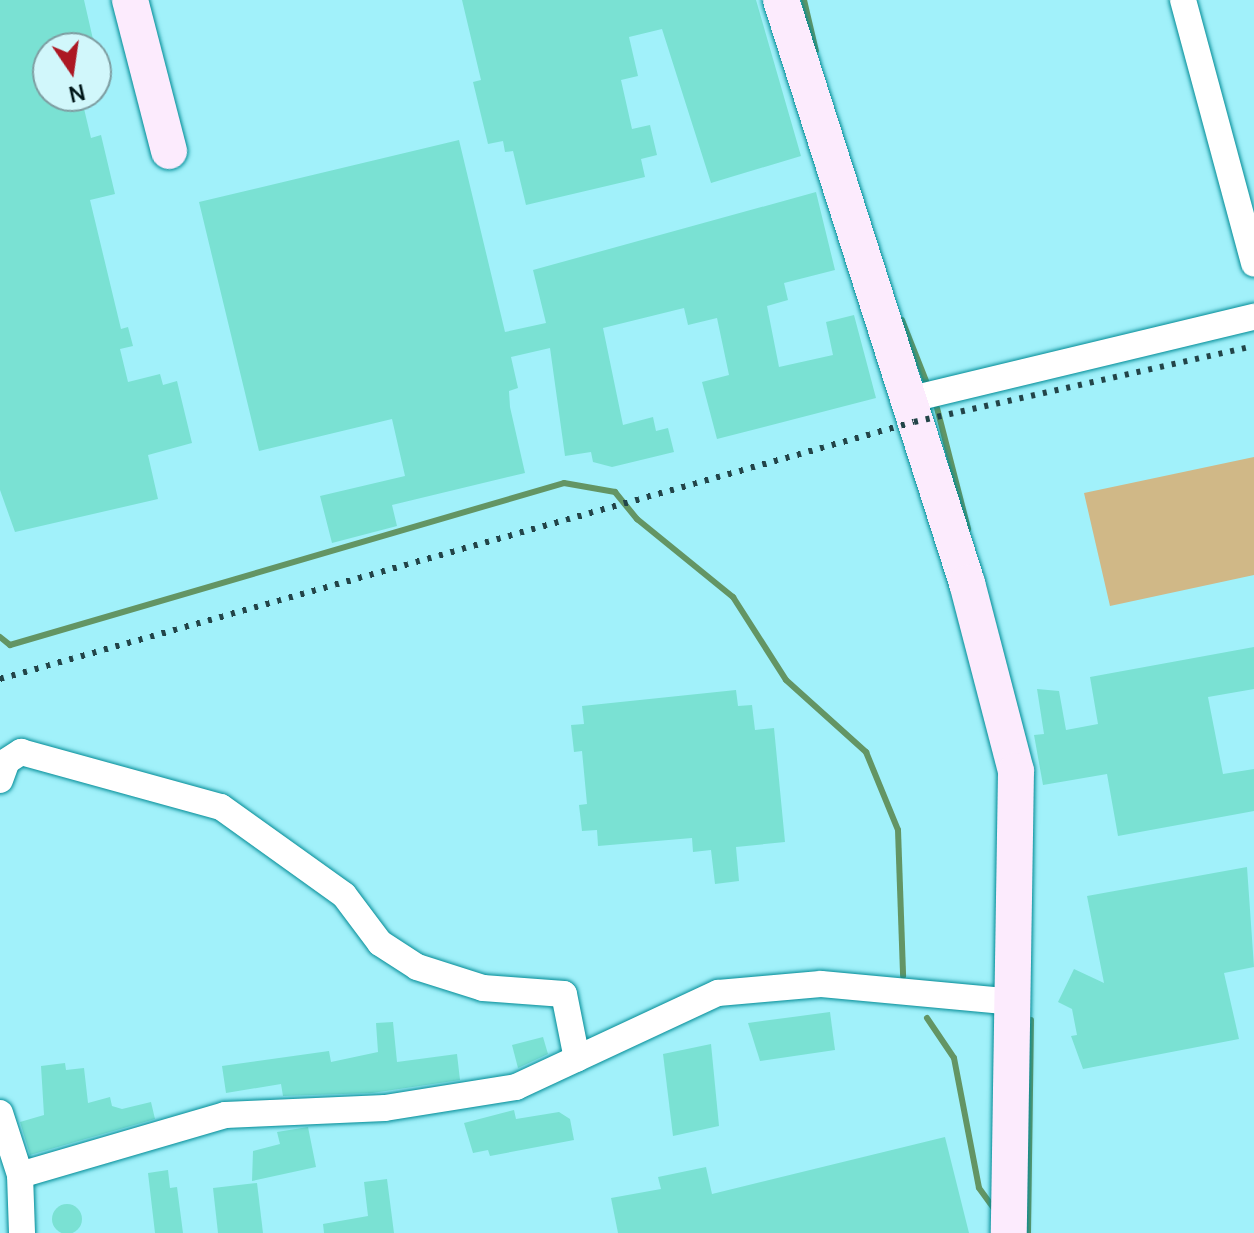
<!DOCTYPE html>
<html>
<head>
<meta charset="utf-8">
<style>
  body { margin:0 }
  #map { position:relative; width:1254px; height:1233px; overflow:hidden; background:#a1f1fa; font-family:Manrope,sans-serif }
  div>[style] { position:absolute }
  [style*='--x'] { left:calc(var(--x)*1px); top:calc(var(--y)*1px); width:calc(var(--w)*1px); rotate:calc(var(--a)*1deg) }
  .green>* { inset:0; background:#d0b887 }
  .stream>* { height:6px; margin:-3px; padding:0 3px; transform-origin:3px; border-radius:3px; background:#639564 }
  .building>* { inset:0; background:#7ae1d3 }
  .round { border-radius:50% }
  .roads { filter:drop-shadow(0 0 2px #028b96) drop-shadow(0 0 2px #028b96) }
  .street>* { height:26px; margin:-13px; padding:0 13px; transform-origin:13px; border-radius:13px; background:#fff }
  .secondary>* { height:36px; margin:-18px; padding:0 18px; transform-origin:18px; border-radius:18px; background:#fcebfd }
  .rail>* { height:6px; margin-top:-3px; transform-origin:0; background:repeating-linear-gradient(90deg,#224448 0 4px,transparent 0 12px) }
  span { translate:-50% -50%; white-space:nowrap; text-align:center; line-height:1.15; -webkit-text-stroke:6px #d1f7fb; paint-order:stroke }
  .north { position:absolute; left:32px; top:32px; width:80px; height:80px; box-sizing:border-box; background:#d1f7fb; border:2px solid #7e9da1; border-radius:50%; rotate:167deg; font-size:22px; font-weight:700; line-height:32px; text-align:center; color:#011719 }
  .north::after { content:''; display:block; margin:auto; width:28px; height:36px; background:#ac1823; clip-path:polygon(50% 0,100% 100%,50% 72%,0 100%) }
</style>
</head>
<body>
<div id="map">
  <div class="green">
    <div style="clip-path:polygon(1254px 457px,1254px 575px,1110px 606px,1084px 493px)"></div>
  </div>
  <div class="stream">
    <div style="--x:804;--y:0;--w:52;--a:76.8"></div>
    <div style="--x:902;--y:320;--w:66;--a:68.5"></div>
    <div style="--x:937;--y:408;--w:125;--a:75.6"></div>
    <div style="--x:0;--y:637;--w:13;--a:39"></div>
    <div style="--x:10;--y:645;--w:577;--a:-16.3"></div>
    <div style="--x:564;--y:483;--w:52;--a:10"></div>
    <div style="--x:615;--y:492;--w:35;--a:51"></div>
    <div style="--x:637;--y:519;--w:124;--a:39.1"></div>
    <div style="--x:733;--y:597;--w:98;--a:57.4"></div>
    <div style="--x:786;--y:680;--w:108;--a:42"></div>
    <div style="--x:866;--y:752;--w:84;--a:67.7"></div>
    <div style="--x:898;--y:830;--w:146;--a:88"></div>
    <div style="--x:927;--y:1018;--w:48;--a:56"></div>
    <div style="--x:954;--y:1058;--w:132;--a:79.1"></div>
    <div style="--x:979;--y:1188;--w:31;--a:54"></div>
    <div style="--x:1028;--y:1233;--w:213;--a:-89.2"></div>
  </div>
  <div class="building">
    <div style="clip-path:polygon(0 0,84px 0,95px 48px,48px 48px,48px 96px,81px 96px,91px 138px,101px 135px,115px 194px,90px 200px,121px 329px,128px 327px,133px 346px,120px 349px,128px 382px,160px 374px,163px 385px,177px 381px,192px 443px,148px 455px,158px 499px,15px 532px,0 490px)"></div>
    <div style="clip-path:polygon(462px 0,756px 0,801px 156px,711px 183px,662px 29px,629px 37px,638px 76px,621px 80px,632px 129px,650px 125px,657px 155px,641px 159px,645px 177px,526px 205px,513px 151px,505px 152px,503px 141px,488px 144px,473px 82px,481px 80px)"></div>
    <div style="clip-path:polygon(459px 140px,505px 332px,546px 323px,533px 270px,816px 192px,835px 270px,784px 283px,788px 300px,767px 306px,779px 367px,833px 355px,826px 322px,854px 315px,876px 398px,717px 439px,702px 382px,729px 375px,717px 318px,688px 325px,684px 308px,603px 328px,623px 425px,653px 417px,656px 431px,668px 428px,674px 452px,612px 467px,593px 462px,591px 452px,565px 456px,550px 348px,511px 357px,518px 388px,509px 391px,510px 407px,525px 473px,392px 505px,397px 526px,332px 543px,320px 496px,405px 476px,392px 419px,259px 451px,199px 202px)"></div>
    <div style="clip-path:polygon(1254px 647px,1254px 689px,1208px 697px,1223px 774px,1254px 769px,1254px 811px,1118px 836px,1107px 774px,1043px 785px,1034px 735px,1044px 734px,1037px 689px,1059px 691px,1066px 730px,1098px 724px,1090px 677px)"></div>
    <div style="clip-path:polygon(736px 690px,738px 706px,752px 705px,755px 730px,774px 728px,785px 842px,736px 847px,739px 881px,715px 884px,711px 850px,693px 852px,692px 838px,598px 846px,597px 830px,582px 831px,579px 805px,587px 804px,582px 751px,574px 752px,571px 725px,584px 724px,582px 706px)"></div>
    <div style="clip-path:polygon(1247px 867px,1254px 967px,1224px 973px,1239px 1039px,1083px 1069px,1071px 1036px,1077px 1035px,1072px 1009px,1058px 1002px,1074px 969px,1104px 983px,1087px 896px)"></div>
    <div style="clip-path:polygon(830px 1012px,835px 1050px,760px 1061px,748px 1023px)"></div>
    <div style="clip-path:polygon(393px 1022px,397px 1062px,457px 1054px,460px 1080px,372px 1093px,283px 1096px,281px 1084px,226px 1093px,222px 1066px,329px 1051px,331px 1062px,378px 1052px,376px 1023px)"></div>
    <div style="clip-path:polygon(543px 1037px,548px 1054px,518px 1068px,512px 1045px)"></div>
    <div style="clip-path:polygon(711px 1044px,719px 1126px,673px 1136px,663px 1054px)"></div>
    <div style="clip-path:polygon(65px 1063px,66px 1070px,84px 1068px,88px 1103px,110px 1097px,112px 1106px,122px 1109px,151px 1102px,155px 1119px,30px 1155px,20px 1122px,44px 1115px,41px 1066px)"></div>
    <div style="clip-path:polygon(514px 1110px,516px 1119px,559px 1112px,570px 1119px,574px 1140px,490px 1156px,488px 1150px,473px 1153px,464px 1123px)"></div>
    <div style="clip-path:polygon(308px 1127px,316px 1167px,252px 1181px,253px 1151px,280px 1144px,277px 1132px)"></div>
    <div style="clip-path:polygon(945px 1137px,969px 1233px,618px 1233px,611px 1198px,661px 1189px,658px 1177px,706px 1167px,712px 1194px)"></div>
    <div style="clip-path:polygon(168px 1170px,170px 1188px,177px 1187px,183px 1233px,155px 1233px,148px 1173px)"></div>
    <div style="clip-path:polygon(387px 1179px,394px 1233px,324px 1233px,323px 1224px,368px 1216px,364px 1182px)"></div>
    <div style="clip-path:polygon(257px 1183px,263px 1233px,218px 1233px,213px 1188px)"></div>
    <div class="round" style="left:52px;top:1204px;width:30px;height:30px"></div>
  </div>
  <div class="roads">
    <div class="street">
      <div style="--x:1183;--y:0;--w:273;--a:74.9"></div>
      <div style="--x:907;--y:400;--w:357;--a:-13.5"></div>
      <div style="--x:0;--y:780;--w:20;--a:-70"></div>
      <div style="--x:7;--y:761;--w:17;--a:-33"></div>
      <div style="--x:21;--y:752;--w:207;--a:15.4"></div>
      <div style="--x:221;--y:807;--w:151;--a:35.6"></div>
      <div style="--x:344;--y:895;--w:60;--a:53.1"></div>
      <div style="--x:380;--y:943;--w:44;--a:33"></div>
      <div style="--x:417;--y:967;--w:69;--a:17.7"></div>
      <div style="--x:483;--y:988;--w:81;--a:4.2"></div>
      <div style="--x:564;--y:994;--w:66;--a:78.7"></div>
      <div style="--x:0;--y:1113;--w:65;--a:72.1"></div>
      <div style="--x:20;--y:1175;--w:58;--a:88"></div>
      <div style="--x:20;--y:1175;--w:214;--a:-16.3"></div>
      <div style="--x:225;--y:1115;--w:160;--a:-2.5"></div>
      <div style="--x:385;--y:1108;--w:133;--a:-9.1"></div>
      <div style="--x:516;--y:1087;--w:223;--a:-25"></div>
      <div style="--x:718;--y:993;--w:103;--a:-5"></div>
      <div style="--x:821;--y:984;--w:195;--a:5.3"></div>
    </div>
    <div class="secondary">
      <div style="--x:130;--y:0;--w:156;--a:75.5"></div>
      <div style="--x:781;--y:0;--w:612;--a:72.31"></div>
      <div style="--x:967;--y:583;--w:194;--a:75.4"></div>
      <div style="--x:1016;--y:771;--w:462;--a:90.9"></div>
    </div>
  </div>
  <div class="rail">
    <div style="--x:0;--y:679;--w:949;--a:-15.71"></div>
    <div style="--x:914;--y:422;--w:348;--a:-12.6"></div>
  </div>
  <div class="north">N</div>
</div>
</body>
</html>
